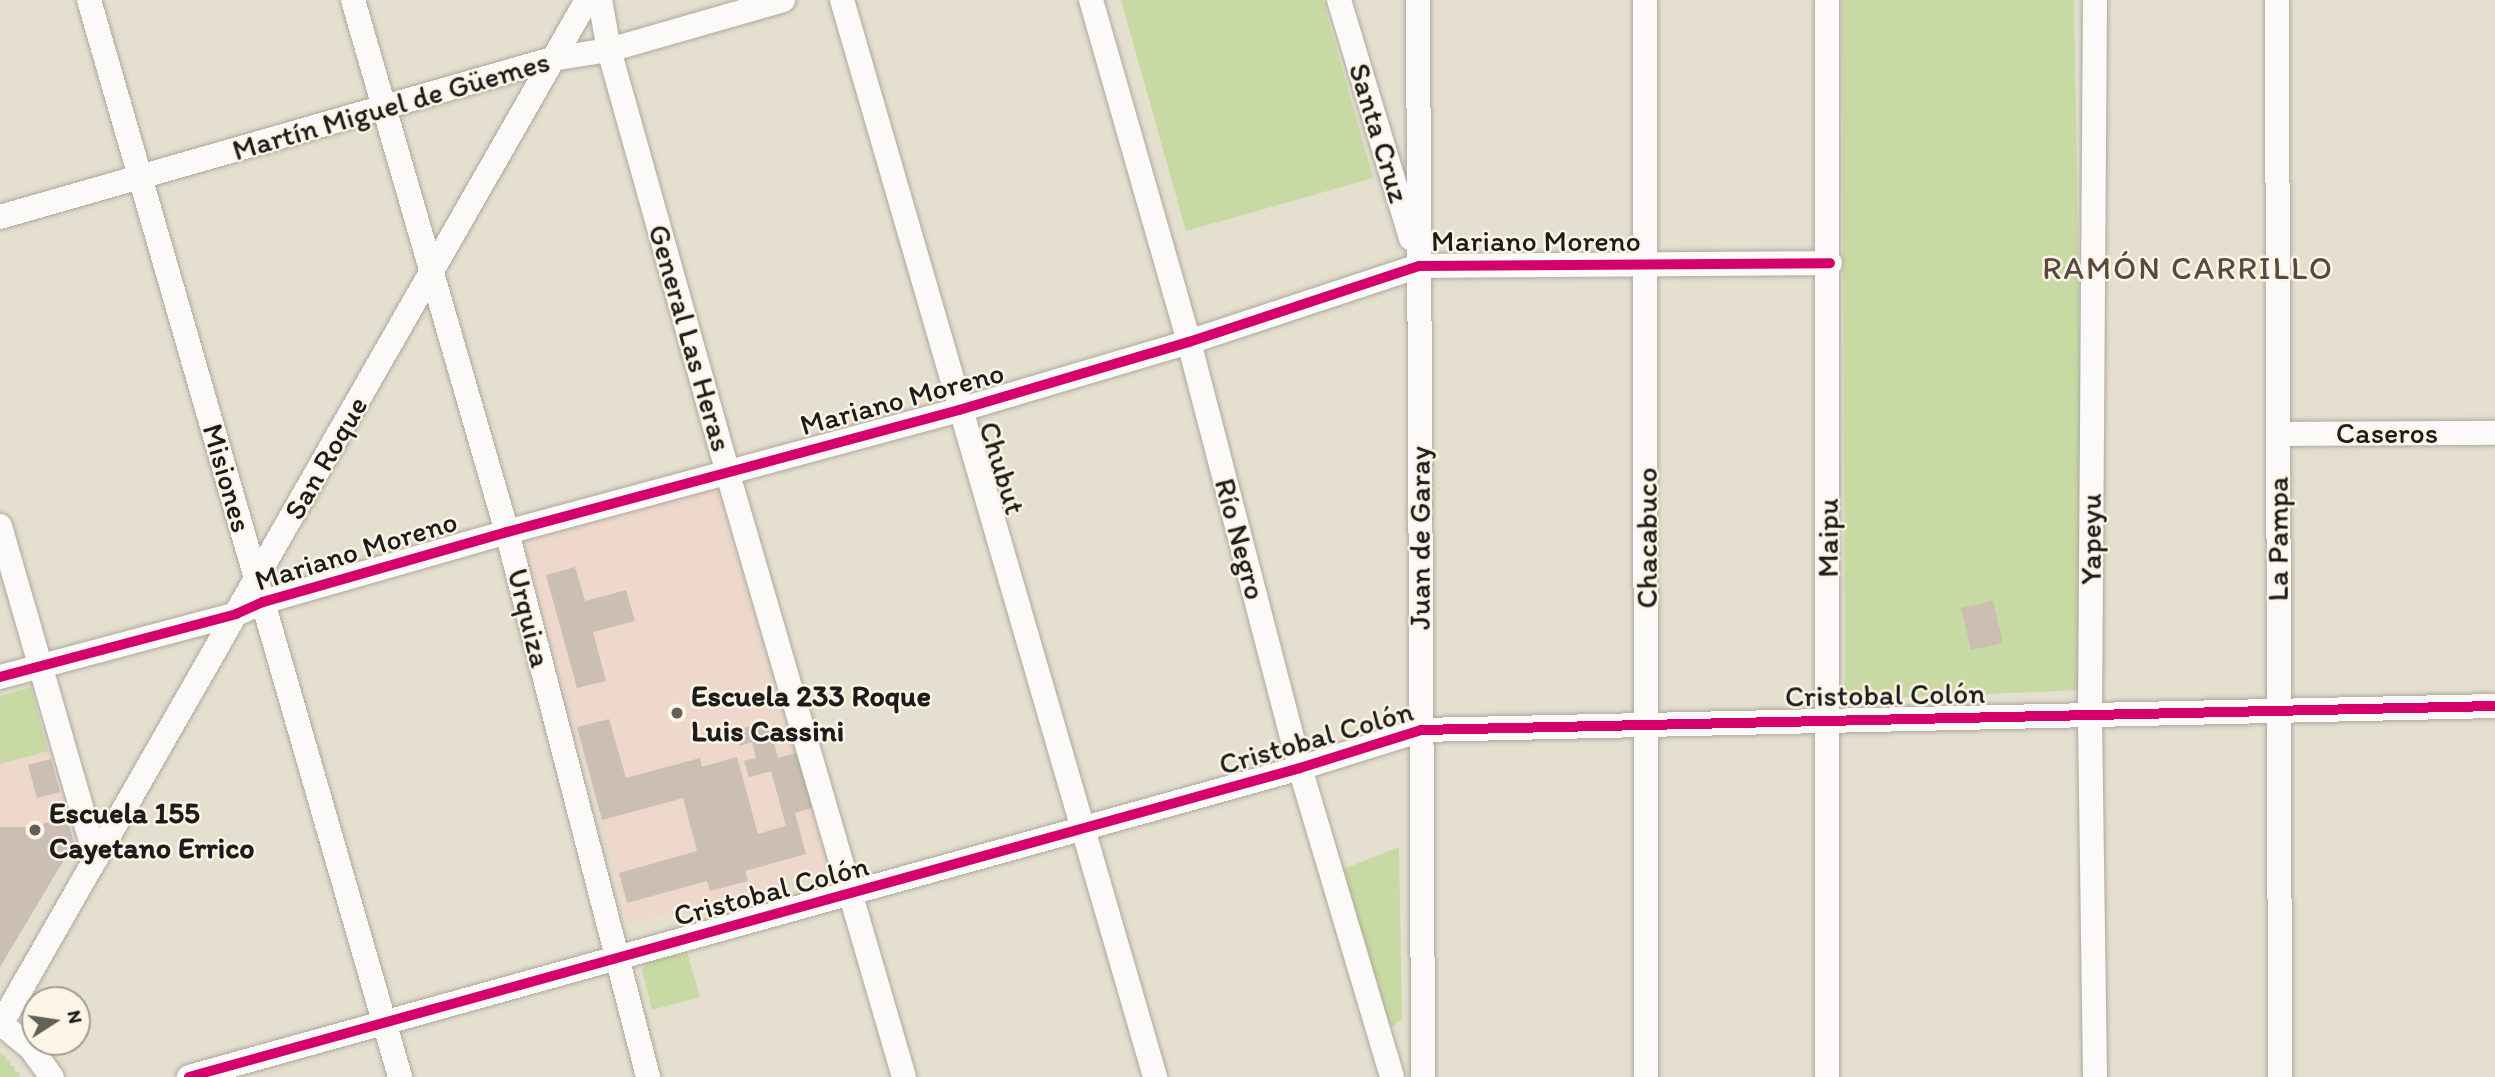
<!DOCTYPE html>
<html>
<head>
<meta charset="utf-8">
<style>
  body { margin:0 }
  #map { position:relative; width:2495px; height:1077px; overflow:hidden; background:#e4dfce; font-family:Itim,sans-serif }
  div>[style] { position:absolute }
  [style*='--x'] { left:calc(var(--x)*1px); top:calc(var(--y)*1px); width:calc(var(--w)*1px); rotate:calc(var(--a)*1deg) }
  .built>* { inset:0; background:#eed7cb }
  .green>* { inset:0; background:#c8daa3 }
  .building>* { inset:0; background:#cabfb2 }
  .path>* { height:3.5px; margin-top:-1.75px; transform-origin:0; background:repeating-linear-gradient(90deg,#cfceca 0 2px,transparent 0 7px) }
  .roads { filter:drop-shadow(0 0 2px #aca99e) drop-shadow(0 0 2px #aca99e) }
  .minor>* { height:24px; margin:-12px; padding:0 12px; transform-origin:12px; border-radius:12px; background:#fbfaf8 }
  .cycleway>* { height:10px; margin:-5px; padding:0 5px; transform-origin:5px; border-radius:5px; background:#d6006c }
  .dots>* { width:19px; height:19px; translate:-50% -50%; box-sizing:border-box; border:4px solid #fcf5e5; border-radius:50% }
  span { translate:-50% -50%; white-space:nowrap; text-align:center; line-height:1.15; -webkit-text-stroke:5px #fcf5e5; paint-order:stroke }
  .street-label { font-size:30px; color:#1c1c1c }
  .poi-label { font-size:30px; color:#1c1c1c; font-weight:700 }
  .left { translate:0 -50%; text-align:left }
  .neighbourhood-label { font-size:32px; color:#594a40; letter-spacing:2px }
  .north { position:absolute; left:21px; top:986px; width:70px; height:70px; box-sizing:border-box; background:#fcf5e5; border:2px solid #a29e95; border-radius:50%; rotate:78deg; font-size:19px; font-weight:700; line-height:28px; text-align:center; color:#1c1c1c }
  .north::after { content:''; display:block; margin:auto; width:24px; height:32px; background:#62605a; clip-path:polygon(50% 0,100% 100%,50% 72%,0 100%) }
</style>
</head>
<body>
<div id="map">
  <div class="built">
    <div style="clip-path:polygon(711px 489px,719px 496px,829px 873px,629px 923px,527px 554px,536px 538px)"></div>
    <div style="clip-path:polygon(31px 687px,74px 843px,0 967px,0 696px)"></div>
  </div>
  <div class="green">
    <div style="clip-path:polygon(1121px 0,1323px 0,1373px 178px,1186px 231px)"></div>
    <div style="clip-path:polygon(1842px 0,2074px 0,2082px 483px,2079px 690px,1845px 700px)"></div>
    <div style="clip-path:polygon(31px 687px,48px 751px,0 764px,0 696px)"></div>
    <div style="clip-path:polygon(1399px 847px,1402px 1019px,1394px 1026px,1386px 1025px,1341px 870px)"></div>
    <div style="clip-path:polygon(687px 952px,700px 997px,652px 1010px,642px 970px,647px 963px)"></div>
    <div style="clip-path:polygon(0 1053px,3px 1055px,20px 1077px,0 1077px)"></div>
  </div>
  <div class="building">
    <div style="clip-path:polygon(575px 567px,585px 601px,626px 590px,635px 621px,593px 632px,606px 681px,577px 688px,546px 575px)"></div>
    <div style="clip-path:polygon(1993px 601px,2003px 643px,1971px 650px,1961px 608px)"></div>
    <div style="clip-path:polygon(609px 719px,626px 778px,700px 758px,702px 767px,737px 757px,758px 834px,786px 826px,771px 771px,749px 777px,744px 761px,756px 758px,752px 742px,740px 746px,736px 730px,768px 721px,778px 758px,800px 752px,815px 807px,795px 813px,806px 854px,745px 871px,748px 881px,710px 891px,707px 881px,627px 903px,619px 873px,697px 851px,683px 798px,602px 820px,577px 727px)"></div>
    <div style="clip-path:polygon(51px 759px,60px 792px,37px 798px,28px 765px)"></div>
    <div style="clip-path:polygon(67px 817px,74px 843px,0 967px,0 827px,31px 827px)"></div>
  </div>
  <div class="path">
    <div style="--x:4;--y:1056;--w:26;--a:53"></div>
  </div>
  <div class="roads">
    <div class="minor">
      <div style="--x:89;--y:0;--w:1121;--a:73.89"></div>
      <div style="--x:353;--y:0;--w:554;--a:73.86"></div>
      <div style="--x:507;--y:532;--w:563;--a:75.49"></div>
      <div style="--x:600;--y:0;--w:51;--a:79.8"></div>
      <div style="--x:609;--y:50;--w:437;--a:74.3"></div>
      <div style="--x:727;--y:471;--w:631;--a:73.72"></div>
      <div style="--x:842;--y:0;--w:1122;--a:73.79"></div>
      <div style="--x:1091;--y:0;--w:356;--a:74"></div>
      <div style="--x:1189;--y:342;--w:440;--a:75.4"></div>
      <div style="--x:1300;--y:768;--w:322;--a:73.4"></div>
      <div style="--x:1339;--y:0;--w:249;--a:73.2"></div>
      <div style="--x:1418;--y:0;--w:1077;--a:89.73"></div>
      <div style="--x:1645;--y:0;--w:1077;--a:89.95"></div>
      <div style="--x:2277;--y:0;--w:1077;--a:89.84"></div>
      <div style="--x:0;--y:217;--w:574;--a:-15.97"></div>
      <div style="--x:552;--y:59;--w:58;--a:-9"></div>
      <div style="--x:609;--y:50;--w:181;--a:-16"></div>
      <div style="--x:2278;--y:434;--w:217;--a:-0.3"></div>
      <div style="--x:0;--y:526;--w:346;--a:73.9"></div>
      <div style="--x:0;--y:677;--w:244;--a:-14.9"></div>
      <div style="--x:236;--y:614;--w:30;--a:-24"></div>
      <div style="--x:263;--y:602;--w:254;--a:-16"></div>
      <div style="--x:507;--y:532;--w:468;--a:-15.1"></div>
      <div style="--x:959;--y:410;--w:240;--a:-16.5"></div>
      <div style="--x:1189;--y:342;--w:242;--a:-18.3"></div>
      <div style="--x:1419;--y:266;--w:411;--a:-0.4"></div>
      <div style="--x:0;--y:1023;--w:38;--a:39"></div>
      <div style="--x:30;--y:1047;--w:37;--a:54"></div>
      <div style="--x:1;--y:1024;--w:1180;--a:-60.22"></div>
      <div style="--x:189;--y:1077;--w:1153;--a:-15.54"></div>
      <div style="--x:1300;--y:768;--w:127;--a:-17.4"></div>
      <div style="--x:1421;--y:730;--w:1074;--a:-1.28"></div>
      <div style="--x:1827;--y:1077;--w:1077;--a:-90"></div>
      <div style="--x:2095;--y:1077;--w:362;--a:-90.8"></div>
      <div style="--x:2090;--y:715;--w:715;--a:-89.6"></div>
    </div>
  </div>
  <div class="cycleway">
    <div style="--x:0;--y:677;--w:244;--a:-14.9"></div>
    <div style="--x:236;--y:614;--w:30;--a:-24"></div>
    <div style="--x:263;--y:602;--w:254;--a:-16"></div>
    <div style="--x:507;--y:532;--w:468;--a:-15.1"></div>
    <div style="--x:959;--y:410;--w:240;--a:-16.5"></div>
    <div style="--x:1189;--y:342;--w:242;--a:-18.3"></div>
    <div style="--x:1419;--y:266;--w:411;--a:-0.4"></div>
    <div style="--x:189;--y:1077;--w:1153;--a:-15.54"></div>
    <div style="--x:1300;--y:768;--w:127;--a:-17.4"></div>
    <div style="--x:1421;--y:730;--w:1074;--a:-1.28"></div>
  </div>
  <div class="dots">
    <div style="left:677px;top:713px;background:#62605a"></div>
    <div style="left:35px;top:830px;background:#62605a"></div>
  </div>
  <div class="street-label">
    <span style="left:391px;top:106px;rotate:-16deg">Martín Miguel de Güemes</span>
    <span style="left:1379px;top:133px;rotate:73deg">Santa Cruz</span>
    <span style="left:1536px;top:241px">Mariano Moreno</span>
    <span style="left:690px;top:338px;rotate:74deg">General Las Heras</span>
    <span style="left:902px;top:399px;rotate:-15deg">Mariano Moreno</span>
    <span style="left:2387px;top:433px">Caseros</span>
    <span style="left:326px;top:458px;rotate:-60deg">San Roque</span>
    <span style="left:1002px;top:468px;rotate:73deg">Chubut</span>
    <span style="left:227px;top:478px;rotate:74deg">Misiones</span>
    <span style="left:1420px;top:538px;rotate:-90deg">Juan de Garay</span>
    <span style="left:1647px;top:538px;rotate:-90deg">Chacabuco</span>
    <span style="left:1828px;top:538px;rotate:-90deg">Maipu</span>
    <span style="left:1240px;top:539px;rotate:75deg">Río Negro</span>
    <span style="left:2091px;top:539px;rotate:-90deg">Yapeyu</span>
    <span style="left:2278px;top:539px;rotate:-90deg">La Pampa</span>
    <span style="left:356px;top:551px;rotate:-17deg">Mariano Moreno</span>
    <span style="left:529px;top:618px;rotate:76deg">Urquiza</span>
    <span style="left:1885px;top:695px;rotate:-1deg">Cristobal Colón</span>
    <span style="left:1316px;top:738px;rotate:-16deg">Cristobal Colón</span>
    <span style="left:771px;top:891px;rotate:-15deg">Cristobal Colón</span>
  </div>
  <div class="poi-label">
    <span class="left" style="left:691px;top:713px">Escuela 233 Roque<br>Luis Cassini</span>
    <span class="left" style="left:49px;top:830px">Escuela 155<br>Cayetano Errico</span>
  </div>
  <div class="neighbourhood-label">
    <span style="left:2188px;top:268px">RAMÓN CARRILLO</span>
  </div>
  <div class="north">N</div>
</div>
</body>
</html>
